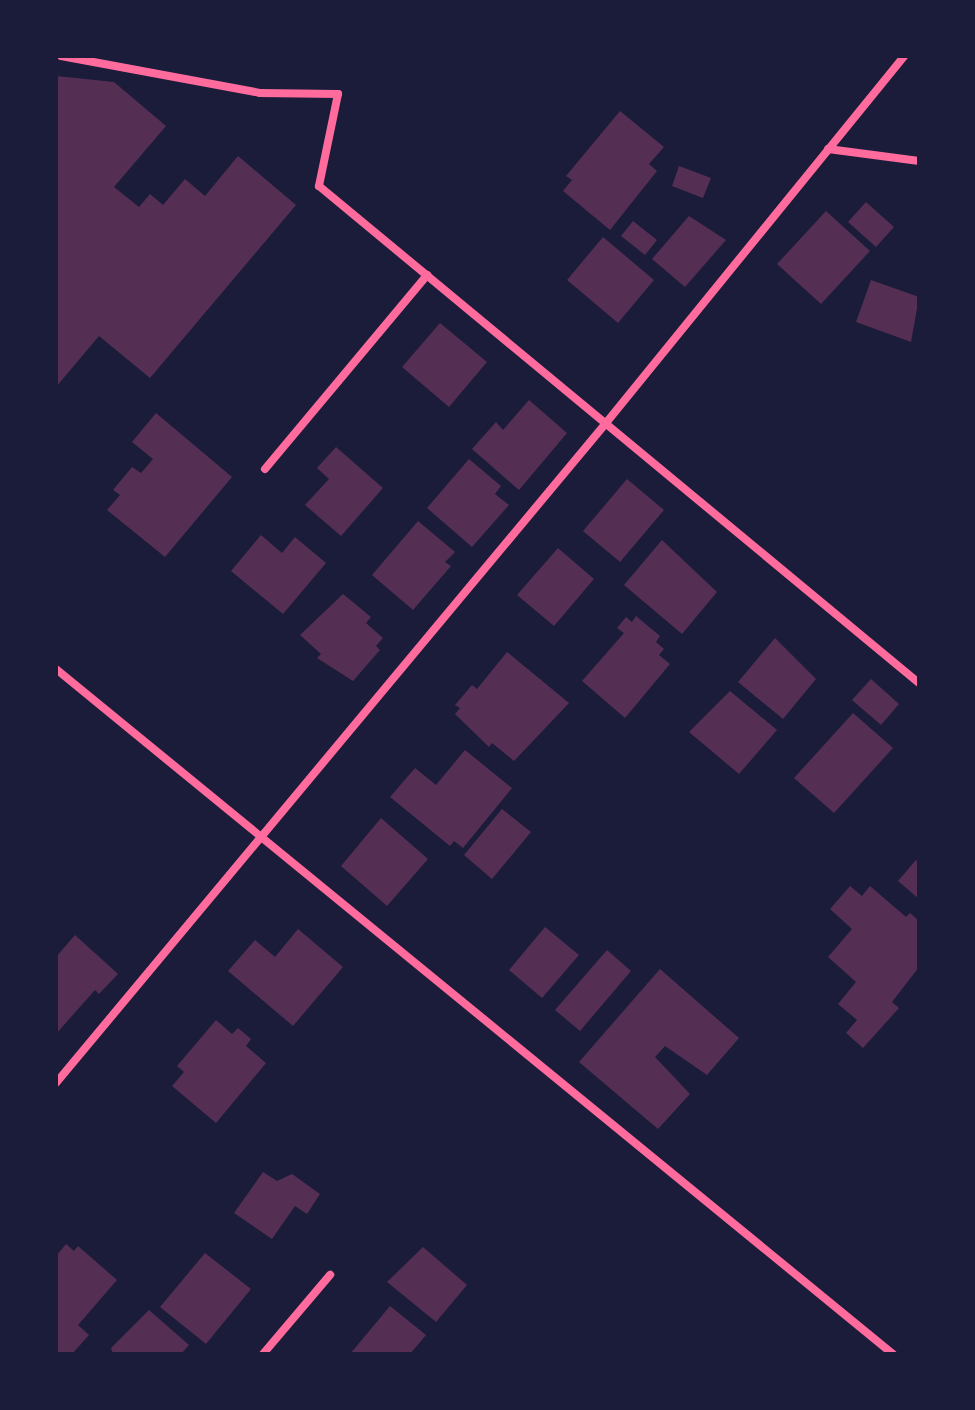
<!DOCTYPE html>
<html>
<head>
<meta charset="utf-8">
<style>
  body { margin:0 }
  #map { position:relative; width:975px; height:1410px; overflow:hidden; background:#1b1b3a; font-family:"Asap Condensed",sans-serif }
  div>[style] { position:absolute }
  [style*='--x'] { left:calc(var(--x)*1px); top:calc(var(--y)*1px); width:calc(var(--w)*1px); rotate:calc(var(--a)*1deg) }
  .building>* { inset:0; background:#542f53 }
  .minor>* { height:8px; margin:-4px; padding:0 4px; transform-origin:4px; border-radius:4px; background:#ff6b9d }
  span { translate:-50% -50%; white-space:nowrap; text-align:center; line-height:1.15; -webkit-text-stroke:8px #1b1b3a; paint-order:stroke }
  .frame { position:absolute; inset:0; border:58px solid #1b1b3a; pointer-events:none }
</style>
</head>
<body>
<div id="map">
  <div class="building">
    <div style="clip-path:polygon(56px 76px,114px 82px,166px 126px,114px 187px,139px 207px,150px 194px,163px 205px,185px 179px,205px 196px,238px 156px,296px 205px,150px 378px,99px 336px,56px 387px)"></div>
    <div style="clip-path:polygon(620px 111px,664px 147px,649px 164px,657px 171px,610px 230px,563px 191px,572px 180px,566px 176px)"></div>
    <div style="clip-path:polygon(679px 166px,711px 178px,703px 198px,672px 186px)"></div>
    <div style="clip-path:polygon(866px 202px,894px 227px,876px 247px,848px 222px)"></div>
    <div style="clip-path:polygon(826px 211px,870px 251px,821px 304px,777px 264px)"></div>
    <div style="clip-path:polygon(689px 216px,726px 240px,685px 287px,652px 259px)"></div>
    <div style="clip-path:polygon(633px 221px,657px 240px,645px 255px,621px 236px)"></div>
    <div style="clip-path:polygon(603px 237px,654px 280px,618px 323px,567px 280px)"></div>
    <div style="clip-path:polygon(871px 280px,919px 297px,911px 342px,856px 322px)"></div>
    <div style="clip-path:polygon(440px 323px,487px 362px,449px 407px,402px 367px)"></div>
    <div style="clip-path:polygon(529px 400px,567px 433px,519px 490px,472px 449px,496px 422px,503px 430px)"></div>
    <div style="clip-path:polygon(156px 413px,232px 477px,165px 557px,107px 510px,120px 495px,113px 490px,132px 467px,141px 473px,153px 459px,132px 442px)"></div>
    <div style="clip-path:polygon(336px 447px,383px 488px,341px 536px,305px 505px,329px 479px,317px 468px)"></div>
    <div style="clip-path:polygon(469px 459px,501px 486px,495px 494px,509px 505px,472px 547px,427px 508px)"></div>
    <div style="clip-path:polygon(627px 479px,664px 510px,620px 562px,583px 531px)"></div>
    <div style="clip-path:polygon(418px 521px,455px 552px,445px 562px,451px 566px,413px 610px,372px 575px)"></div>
    <div style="clip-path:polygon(261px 535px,282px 553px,295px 537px,326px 563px,283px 614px,231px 571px)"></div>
    <div style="clip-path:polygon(662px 540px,717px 592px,682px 634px,624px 585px)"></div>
    <div style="clip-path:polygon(558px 548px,594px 579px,554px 626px,517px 595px)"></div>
    <div style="clip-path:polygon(343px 594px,371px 617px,366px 623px,383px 638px,376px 646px,380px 650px,353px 681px,317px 658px,321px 654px,300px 635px)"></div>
    <div style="clip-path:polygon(636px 616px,660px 636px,656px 642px,664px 649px,659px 655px,670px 664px,625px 718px,582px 681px,624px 633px,617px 628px,626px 617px,632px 622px)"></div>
    <div style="clip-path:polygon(775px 638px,816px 679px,783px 719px,738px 682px)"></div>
    <div style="clip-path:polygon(507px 652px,569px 703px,514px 761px,492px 743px,489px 747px,455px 714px,460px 708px,455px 705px,472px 685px,477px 689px)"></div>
    <div style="clip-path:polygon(871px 679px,899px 704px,881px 725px,852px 700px)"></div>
    <div style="clip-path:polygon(730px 691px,777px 730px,739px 774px,689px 732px)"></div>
    <div style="clip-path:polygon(853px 713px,893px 748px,834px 813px,794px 778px)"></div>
    <div style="clip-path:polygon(465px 750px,512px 788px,463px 848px,454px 841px,450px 846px,390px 797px,415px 768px,436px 785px)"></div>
    <div style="clip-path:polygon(502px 809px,531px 832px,492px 879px,464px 855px)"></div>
    <div style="clip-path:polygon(381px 818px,428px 859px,387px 906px,341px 866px)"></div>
    <div style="clip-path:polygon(916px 860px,919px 862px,919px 899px,898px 881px)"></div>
    <div style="clip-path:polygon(850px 886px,862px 896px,870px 886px,906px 917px,910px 913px,919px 921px,919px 967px,892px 1002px,899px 1008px,863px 1048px,846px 1033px,857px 1020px,838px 1004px,856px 982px,828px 957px,852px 929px,830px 909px)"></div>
    <div style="clip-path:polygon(545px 927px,579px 955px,542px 998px,509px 970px)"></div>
    <div style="clip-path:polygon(298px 929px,343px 967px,293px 1026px,228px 971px,255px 940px,275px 957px)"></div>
    <div style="clip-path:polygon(75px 935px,118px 974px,99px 994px,95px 990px,56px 1034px,56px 957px)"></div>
    <div style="clip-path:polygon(607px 950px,631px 971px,580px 1031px,555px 1010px)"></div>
    <div style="clip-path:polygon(660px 969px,739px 1038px,707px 1075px,665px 1046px,655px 1057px,690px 1094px,658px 1129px,579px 1062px)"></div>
    <div style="clip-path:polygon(216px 1020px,232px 1034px,238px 1028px,251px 1039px,246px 1046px,266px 1063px,216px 1123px,172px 1086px,184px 1072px,177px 1066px)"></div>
    <div style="clip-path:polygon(263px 1172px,277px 1181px,292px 1174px,320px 1194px,307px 1214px,295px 1206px,272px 1239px,234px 1213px)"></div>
    <div style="clip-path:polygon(66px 1244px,74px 1251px,78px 1246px,117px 1280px,78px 1325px,89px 1335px,72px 1354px,56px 1354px,56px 1256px)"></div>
    <div style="clip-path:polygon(423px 1247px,467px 1285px,436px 1322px,387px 1282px)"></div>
    <div style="clip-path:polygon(205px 1253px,251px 1289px,206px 1344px,160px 1307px)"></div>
    <div style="clip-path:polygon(390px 1306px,426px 1335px,410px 1354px,350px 1354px)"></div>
    <div style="clip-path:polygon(149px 1310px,189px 1345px,181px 1354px,113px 1354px,111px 1348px)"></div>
  </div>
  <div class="minor">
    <div style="--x:61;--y:56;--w:202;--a:10.5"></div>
    <div style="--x:260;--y:93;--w:78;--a:0.7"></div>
    <div style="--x:338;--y:94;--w:94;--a:101.7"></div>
    <div style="--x:319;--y:186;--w:779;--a:39.64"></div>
    <div style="--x:828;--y:149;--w:92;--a:7.5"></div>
    <div style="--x:265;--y:469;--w:253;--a:-50.1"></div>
    <div style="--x:56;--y:669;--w:1082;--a:39.3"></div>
    <div style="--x:56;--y:1083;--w:859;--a:-50.19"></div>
    <div style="--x:606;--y:423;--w:473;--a:-50.9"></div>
    <div style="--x:263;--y:1354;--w:104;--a:-49.7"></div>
  </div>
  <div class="frame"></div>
</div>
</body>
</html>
